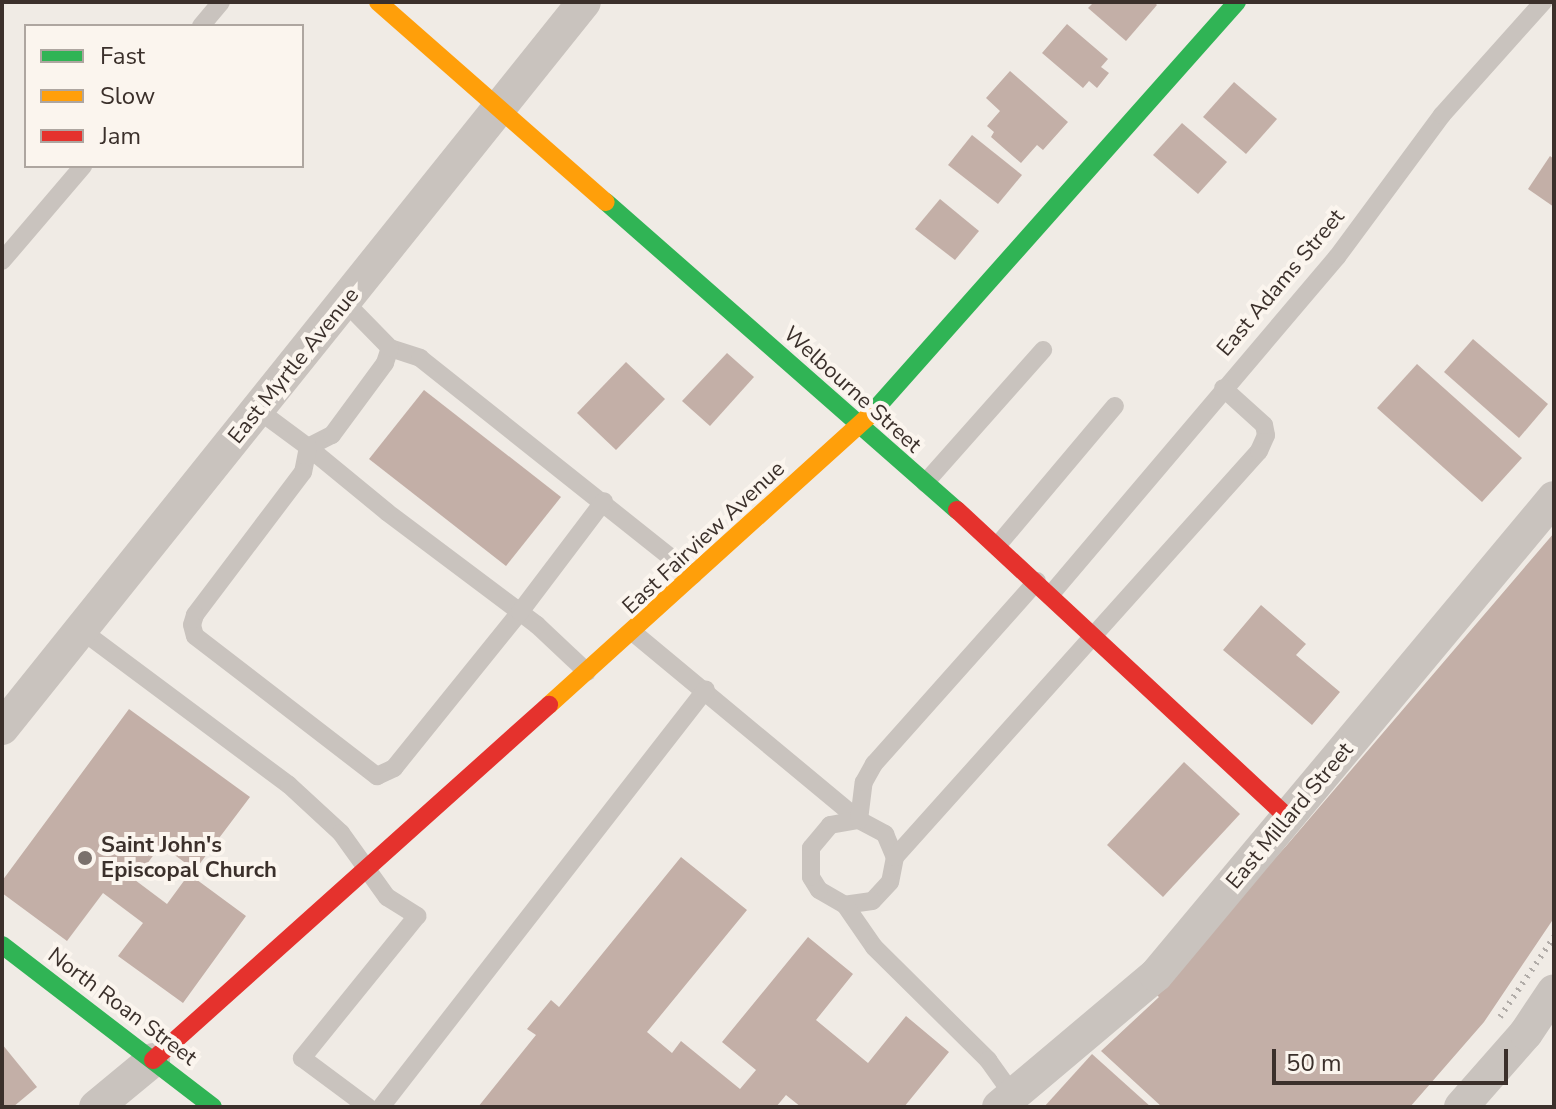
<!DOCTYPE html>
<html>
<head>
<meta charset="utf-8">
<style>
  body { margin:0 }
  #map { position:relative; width:1556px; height:1109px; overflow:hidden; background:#f0ebe5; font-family:"Nunito Sans",sans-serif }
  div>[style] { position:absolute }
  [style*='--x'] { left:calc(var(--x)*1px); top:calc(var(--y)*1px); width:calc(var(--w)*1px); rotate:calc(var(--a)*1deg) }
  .building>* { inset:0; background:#c3afa7 }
  .lane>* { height:18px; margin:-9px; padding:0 9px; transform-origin:9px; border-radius:9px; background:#c9c3be }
  .street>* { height:34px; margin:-17px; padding:0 17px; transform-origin:17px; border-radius:17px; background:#c9c3be }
  .fast>* { height:18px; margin:-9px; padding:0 9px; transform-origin:9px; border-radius:9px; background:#30b455 }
  .slow>* { height:18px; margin:-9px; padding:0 9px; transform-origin:9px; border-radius:9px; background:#ff9f0a }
  .jam>* { height:18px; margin:-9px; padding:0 9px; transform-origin:9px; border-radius:9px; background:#e5322d }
  .rail>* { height:6px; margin-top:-3px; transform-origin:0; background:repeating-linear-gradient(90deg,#b1aca8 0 2px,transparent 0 8px) }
  .dots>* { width:22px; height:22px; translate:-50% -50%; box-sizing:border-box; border:4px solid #fbf5ee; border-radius:50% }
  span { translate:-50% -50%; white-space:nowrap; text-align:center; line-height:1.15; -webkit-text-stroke:8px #fbf5ee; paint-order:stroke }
  .street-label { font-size:22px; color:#3b302b }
  .poi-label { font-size:22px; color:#3b302b; font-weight:700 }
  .left { translate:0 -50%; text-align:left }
  .frame { position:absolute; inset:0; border:4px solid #3b302b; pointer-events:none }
  .legend { position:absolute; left:24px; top:24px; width:280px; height:144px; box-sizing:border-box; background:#fbf5ee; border:2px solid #aea6a0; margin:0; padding:10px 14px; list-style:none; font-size:24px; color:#3b302b }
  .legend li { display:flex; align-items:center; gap:16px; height:40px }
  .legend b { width:40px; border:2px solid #aea6a0 }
  .scale { position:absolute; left:1272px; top:1049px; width:236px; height:36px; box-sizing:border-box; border:4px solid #3b302b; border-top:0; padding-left:10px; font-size:24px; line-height:28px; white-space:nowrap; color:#3b302b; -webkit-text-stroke:6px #fbf5ee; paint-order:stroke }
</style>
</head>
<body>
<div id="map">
  <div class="building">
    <div style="clip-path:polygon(1094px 2px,1154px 2px,1157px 5px,1126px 41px,1088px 8px)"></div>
    <div style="clip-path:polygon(1067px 24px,1108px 59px,1101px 67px,1109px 73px,1097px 88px,1089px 81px,1083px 88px,1042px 53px)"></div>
    <div style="clip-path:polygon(1010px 71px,1068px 122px,1043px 150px,1037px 145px,1021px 163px,991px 137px,994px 132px,987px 126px,1000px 111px,986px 98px)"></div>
    <div style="clip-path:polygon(1234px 82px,1277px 119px,1246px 154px,1203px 117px)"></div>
    <div style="clip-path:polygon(1182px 123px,1227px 162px,1198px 194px,1153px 155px)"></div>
    <div style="clip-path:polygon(972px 135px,1022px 175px,998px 204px,948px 165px)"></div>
    <div style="clip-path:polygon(1550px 156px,1554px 159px,1554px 207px,1528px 189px)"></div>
    <div style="clip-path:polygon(940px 199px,979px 231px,955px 260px,915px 229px)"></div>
    <div style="clip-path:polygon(1473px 339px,1548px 404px,1519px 438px,1444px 372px)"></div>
    <div style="clip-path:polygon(727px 353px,754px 377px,710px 426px,682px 401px)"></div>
    <div style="clip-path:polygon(626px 362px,665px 399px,616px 450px,577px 413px)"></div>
    <div style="clip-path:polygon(1417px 364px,1522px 458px,1482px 502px,1377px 408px)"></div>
    <div style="clip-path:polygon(424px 390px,561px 497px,506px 566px,369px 459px)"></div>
    <div style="clip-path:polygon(1554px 533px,1554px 918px,1484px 1022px,1410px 1107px,1162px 1107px,1101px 1051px,1159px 997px,1152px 991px,1287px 845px)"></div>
    <div style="clip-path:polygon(1261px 605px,1306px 644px,1296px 655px,1340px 692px,1312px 725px,1223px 650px)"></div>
    <div style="clip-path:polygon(129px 709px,250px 797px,195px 870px,161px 845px,135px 880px,167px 904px,189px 874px,246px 916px,183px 1003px,118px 956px,143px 923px,103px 893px,67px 941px,2px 893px,2px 881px)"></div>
    <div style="clip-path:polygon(1184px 762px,1240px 814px,1163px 897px,1107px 845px)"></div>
    <div style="clip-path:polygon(681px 857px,747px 910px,647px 1032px,672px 1053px,681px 1041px,740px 1089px,756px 1070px,722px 1042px,808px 937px,853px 974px,816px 1020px,868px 1063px,906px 1016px,949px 1052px,904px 1107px,801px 1107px,786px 1095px,776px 1107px,478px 1107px,536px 1035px,527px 1029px,551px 1000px,559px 1007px)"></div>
    <div style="clip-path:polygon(2px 1044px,37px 1087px,13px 1107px,2px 1107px)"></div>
    <div style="clip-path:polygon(1092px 1054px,1151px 1107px,1044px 1107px)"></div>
  </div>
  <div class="lane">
    <div style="--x:201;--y:26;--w:31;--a:-50"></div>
    <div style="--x:2;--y:261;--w:125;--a:-49.5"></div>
    <div style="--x:390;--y:348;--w:32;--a:18"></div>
    <div style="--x:420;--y:358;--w:349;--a:38.5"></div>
    <div style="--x:258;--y:410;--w:62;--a:36.5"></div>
    <div style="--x:308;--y:447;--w:27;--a:-27"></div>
    <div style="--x:332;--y:435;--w:89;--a:-53.6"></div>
    <div style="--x:385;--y:363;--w:16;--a:-72"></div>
    <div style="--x:390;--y:348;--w:64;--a:-134.4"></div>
    <div style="--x:925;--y:483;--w:178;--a:-48.4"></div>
    <div style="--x:997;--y:546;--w:183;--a:-49.9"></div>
    <div style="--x:1052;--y:593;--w:441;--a:-49.7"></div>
    <div style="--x:1337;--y:257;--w:177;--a:-53.5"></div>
    <div style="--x:1442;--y:115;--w:152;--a:-48.2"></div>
    <div style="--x:81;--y:630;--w:259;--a:36.7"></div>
    <div style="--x:289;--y:785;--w:71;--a:42.7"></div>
    <div style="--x:341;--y:833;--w:79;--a:54.3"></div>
    <div style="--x:387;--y:897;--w:36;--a:32"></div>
    <div style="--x:417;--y:916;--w:183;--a:129"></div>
    <div style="--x:302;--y:1058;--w:82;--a:36.6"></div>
    <div style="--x:635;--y:634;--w:291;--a:39.7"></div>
    <div style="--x:859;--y:820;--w:30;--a:28"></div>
    <div style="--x:885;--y:834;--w:25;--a:67"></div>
    <div style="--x:895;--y:857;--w:25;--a:101"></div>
    <div style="--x:890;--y:882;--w:26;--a:133"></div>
    <div style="--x:872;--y:901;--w:27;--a:172"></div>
    <div style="--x:845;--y:905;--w:30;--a:-150"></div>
    <div style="--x:819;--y:890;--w:15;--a:-122"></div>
    <div style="--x:811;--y:877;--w:29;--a:-90"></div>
    <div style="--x:811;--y:848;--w:30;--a:-50"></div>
    <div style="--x:830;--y:825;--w:29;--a:-10"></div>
    <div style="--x:587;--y:672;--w:69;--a:-136.8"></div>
    <div style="--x:537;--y:625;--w:21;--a:-143"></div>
    <div style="--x:520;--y:612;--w:166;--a:-143.1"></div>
    <div style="--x:387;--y:512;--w:102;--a:-140.6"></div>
    <div style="--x:308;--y:447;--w:25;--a:101"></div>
    <div style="--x:303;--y:472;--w:179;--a:127.1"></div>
    <div style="--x:195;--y:615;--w:10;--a:107"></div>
    <div style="--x:192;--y:625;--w:11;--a:75"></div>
    <div style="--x:195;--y:636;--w:230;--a:37.6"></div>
    <div style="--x:377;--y:776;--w:19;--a:-25"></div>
    <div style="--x:394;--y:768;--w:201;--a:-51.1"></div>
    <div style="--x:520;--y:612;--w:139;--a:-52.9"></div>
    <div style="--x:859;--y:820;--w:38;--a:-83"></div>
    <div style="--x:864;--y:782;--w:21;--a:-61"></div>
    <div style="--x:874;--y:764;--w:245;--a:-48.3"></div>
    <div style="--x:895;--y:857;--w:545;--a:-48.12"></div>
    <div style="--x:1259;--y:451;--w:17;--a:-66"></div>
    <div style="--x:1266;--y:435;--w:10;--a:-101"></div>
    <div style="--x:1264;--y:425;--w:55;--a:-137.9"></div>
    <div style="--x:845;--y:905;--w:51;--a:55.4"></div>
    <div style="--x:874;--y:947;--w:161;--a:44.7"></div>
    <div style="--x:988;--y:1060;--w:43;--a:54.5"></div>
    <div style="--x:381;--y:1107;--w:529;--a:-52.13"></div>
  </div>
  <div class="street">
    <div style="--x:2;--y:728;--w:930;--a:-51.28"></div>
    <div style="--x:96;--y:1107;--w:74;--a:-39.5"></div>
    <div style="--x:999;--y:1107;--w:205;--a:-40.1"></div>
    <div style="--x:1156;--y:975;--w:621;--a:-50.16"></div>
    <div style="--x:1461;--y:1107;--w:98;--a:-48.7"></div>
    <div style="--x:1526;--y:1033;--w:50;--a:-56.3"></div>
  </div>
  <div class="fast">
    <div style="--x:606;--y:202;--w:467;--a:41.3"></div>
    <div style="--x:871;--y:414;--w:551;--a:-48.38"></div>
    <div style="--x:2;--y:945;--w:266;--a:37.5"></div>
  </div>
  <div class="slow">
    <div style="--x:378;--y:2;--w:303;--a:41.3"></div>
    <div style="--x:549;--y:705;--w:434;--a:-42.1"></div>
  </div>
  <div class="jam">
    <div style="--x:957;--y:510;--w:453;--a:42.9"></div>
    <div style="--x:153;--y:1060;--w:532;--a:-41.88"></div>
  </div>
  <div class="rail">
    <div style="--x:1500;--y:1017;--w:97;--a:-56"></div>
  </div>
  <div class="dots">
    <div style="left:85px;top:858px;background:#7a716c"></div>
  </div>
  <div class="street-label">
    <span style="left:1281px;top:283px;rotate:-50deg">East Adams Street</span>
    <span style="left:294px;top:366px;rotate:-51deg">East Myrtle Avenue</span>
    <span style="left:852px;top:390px;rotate:42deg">Welbourne Street</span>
    <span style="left:704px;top:538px;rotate:-43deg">East Fairview Avenue</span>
    <span style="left:1290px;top:816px;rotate:-50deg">East Millard Street</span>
    <span style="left:122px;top:1007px;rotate:37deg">North Roan Street</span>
  </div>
  <div class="poi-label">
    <span class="left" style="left:101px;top:858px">Saint John's<br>Episcopal Church</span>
  </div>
  <div class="frame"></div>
  <ul class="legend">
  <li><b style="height:10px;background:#30b455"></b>Fast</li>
  <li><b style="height:10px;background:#ff9f0a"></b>Slow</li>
  <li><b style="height:10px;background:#e5322d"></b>Jam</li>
  </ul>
  <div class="scale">50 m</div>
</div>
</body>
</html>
